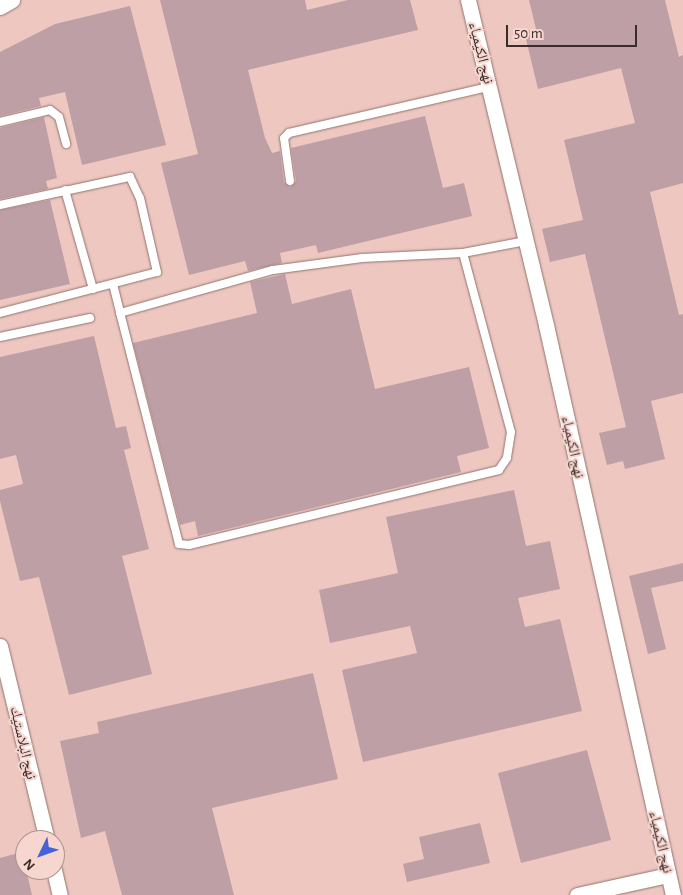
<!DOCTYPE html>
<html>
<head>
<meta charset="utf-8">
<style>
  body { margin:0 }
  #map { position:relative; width:683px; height:895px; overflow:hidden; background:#f7d6d0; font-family:"Alegreya Sans","Noto Naskh Arabic",sans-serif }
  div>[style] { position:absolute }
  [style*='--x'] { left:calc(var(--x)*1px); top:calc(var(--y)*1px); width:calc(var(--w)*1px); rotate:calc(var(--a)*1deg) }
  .built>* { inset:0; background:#eec7c0 }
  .building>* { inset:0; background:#be9fa5 }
  .roads { filter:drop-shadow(0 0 1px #91746f) drop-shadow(0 0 1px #91746f) }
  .lane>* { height:8px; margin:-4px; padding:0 4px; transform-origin:4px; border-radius:4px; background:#fff }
  .street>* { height:15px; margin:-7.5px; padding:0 7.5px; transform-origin:7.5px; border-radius:7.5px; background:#fff }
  span { translate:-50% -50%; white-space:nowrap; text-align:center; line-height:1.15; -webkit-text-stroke:4px #f7d6d0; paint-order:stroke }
  .street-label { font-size:15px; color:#392d2b }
  .north { position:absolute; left:15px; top:830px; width:50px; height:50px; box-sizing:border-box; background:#f7d6d0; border:1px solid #ab928e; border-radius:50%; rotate:228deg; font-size:14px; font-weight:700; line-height:20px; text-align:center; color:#392d2b }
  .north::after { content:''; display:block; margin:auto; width:18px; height:22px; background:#4563d6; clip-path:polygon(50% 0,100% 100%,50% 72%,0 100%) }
  .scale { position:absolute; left:506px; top:25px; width:131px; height:22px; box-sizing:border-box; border:2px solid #392d2b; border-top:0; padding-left:6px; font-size:15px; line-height:18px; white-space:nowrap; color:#392d2b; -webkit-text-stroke:4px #f7d6d0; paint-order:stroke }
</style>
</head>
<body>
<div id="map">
  <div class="built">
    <div style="clip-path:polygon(evenodd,0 0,683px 0,683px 895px,0 895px,0 0,25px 840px,55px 840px,55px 870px,25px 870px,25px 840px)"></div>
  </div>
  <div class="building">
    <div style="clip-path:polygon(160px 0,305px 0,307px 10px,348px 0,410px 0,418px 30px,248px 70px,265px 138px,272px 153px,280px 151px,284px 182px,290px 187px,296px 181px,291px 148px,425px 116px,443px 188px,464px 183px,472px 216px,318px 253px,316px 245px,280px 253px,282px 263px,248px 271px,245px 261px,189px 275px,161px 163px,198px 154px)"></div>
    <div style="clip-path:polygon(529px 0,665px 0,679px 57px,683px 55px,683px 183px,650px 192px,679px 315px,683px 314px,683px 393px,651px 401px,665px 459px,625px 469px,623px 461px,607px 465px,599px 433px,626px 427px,585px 254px,550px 262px,542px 229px,583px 220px,564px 140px,635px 123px,621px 68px,538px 89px,524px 31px,536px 29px)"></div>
    <div style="clip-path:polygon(130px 6px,166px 145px,82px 165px,65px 92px,39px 98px,41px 106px,0 116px,0 52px,55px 24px)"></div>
    <div style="clip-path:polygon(44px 117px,57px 178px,46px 181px,48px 189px,0 199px,0 128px)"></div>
    <div style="clip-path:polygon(50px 200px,70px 284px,0 300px,0 210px)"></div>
    <div style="clip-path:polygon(285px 274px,292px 304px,351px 289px,375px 389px,469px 367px,489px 448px,457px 456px,461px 472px,198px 536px,195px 521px,180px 525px,133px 343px,257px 313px,250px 282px)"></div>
    <div style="clip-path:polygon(94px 336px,116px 428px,126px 426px,131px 448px,124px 450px,149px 549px,122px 556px,152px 674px,69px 695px,39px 577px,20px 581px,0 501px,0 490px,23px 484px,16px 455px,0 459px,0 357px)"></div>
    <div style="clip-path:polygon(514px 490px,526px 546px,550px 541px,560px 589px,518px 598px,525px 627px,560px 619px,582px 711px,363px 762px,342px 670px,417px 653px,410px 626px,330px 643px,319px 590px,398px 573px,386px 517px)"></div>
    <div style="clip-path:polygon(683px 563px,683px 581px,651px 588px,666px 649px,648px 654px,629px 576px)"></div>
    <div style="clip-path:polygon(313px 673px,338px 779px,212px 808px,234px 895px,122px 895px,105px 831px,81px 838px,60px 741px,99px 733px,97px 722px)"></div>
    <div style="clip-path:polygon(587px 750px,611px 840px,521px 863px,498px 773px)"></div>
    <div style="clip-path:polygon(480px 823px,490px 863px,407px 882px,403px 864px,424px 859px,419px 837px)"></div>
    <div style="clip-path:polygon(22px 852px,32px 895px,0 895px,0 858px)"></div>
  </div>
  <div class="roads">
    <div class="lane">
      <div style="--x:0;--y:122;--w:51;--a:-13.5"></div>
      <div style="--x:50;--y:110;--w:11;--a:38"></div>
      <div style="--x:59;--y:117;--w:28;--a:75"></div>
      <div style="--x:290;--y:181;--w:43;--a:-97.9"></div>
      <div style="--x:284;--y:138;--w:7;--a:-45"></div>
      <div style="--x:289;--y:133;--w:205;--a:-13"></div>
      <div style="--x:65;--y:190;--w:103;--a:74.2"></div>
      <div style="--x:0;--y:205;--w:133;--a:-12.2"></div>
      <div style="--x:130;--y:177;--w:23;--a:65"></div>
      <div style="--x:140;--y:198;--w:76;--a:77.1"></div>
      <div style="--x:157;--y:272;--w:162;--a:165.4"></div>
      <div style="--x:463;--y:253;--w:185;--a:75"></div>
      <div style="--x:511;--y:432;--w:26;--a:99"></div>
      <div style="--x:507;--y:458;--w:14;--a:124"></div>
      <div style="--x:499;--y:470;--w:319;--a:166.4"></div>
      <div style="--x:189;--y:545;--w:10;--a:-174"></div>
      <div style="--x:179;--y:544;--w:238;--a:-104.3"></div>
      <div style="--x:120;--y:313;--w:159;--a:-15.7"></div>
      <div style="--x:273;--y:270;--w:90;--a:-7.7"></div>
      <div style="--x:362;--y:258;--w:101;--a:-2.8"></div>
      <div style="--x:463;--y:253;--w:64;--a:-10.8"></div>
      <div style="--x:113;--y:284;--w:30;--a:76"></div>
      <div style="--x:0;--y:337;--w:92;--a:-11.9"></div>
    </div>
    <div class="street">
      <div style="--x:468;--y:0;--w:334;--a:76.5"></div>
      <div style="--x:546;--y:325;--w:584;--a:77.44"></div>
      <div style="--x:0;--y:7;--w:14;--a:-30"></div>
      <div style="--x:0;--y:646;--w:200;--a:76.4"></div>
      <div style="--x:54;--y:870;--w:26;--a:77"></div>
      <div style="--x:577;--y:895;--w:93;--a:-12.4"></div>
    </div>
  </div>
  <div class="street-label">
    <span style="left:481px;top:53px;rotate:76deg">نهج الكيمياء</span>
    <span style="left:573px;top:447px;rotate:78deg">نهج الكيمياء</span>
    <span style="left:23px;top:743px;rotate:77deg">نهج البلاستيك</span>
    <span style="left:661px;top:842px;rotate:77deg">نهج الكيمياء</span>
  </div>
  <div class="north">N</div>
  <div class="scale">50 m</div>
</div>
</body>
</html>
